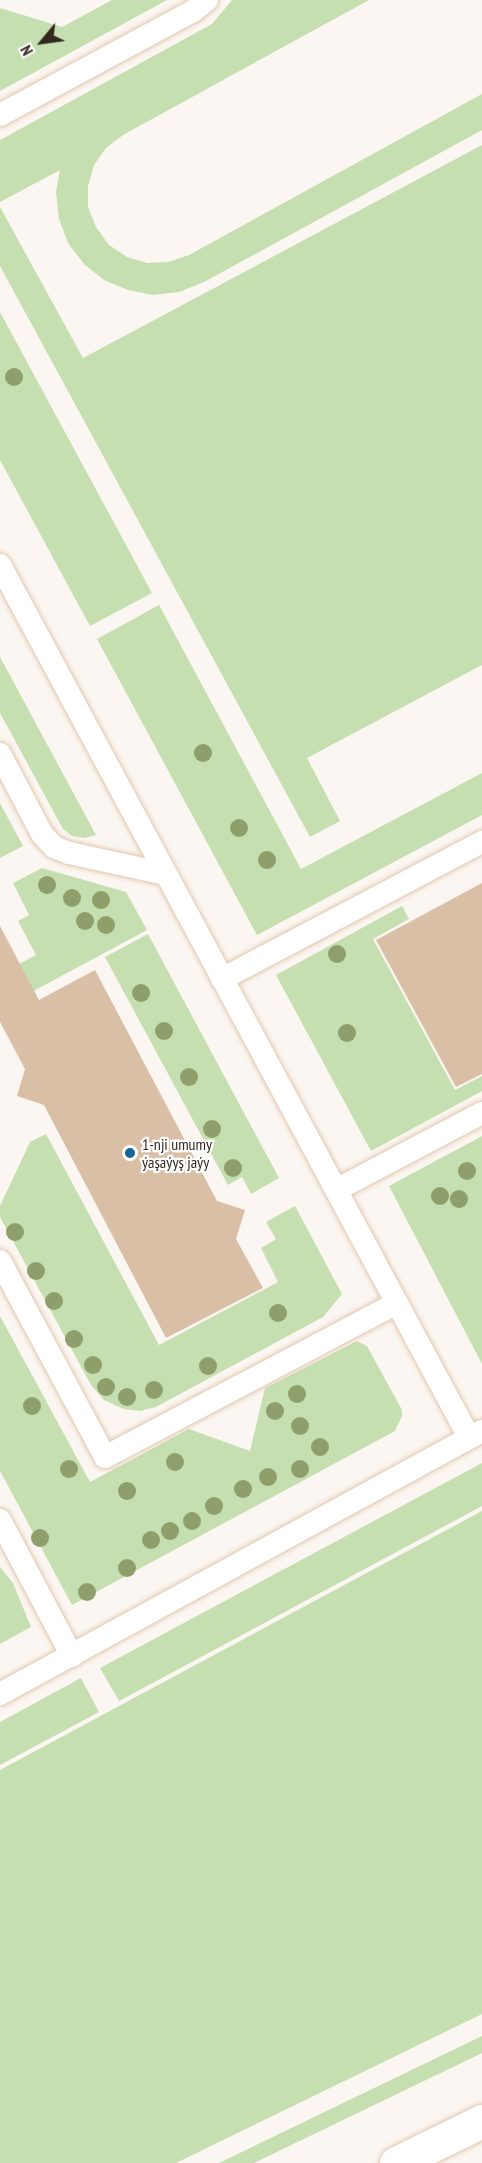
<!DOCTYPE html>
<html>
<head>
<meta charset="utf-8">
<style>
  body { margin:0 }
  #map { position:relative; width:482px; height:2163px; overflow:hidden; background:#fbf6f1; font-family:"PT Sans Narrow",sans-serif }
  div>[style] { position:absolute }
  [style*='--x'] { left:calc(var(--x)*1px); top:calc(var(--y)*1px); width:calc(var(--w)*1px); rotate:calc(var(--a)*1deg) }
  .green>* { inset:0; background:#c5dfb0 }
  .building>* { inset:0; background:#d9bfa6 }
  .roads { filter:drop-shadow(0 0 2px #e2c7ae) drop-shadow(0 0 2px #e2c7ae) }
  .service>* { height:22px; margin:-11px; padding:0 11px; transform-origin:11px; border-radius:11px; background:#fff }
  .primary>* { height:33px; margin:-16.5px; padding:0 16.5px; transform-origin:16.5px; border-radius:16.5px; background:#fff }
  .trees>* { width:18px; height:18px; margin:-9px; border-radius:50%; background:#8e9f6c }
  .dots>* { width:16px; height:16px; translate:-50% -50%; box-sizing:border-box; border:3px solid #fff; border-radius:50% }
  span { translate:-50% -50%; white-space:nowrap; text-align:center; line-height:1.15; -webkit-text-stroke:4.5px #fff; paint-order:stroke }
  .poi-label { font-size:16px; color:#32281e }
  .left { translate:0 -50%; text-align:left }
  .north { position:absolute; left:12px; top:12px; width:60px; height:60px; -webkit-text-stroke:4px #fff; paint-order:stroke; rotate:241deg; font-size:16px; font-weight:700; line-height:24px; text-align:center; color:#32281e }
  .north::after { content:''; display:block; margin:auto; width:21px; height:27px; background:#32281e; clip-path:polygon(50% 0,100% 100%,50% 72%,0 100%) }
</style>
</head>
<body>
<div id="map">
  <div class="green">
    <div style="clip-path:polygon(112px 0,167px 0,0 91px,0 8px,62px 27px)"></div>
    <div style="clip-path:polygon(232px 0,369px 0,123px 135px,106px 148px,94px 165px,88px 186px,88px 207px,96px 227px,109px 245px,127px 257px,147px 263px,168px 262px,189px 255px,482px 94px,482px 130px,204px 282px,179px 292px,153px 295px,128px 290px,104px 280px,84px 264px,68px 243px,59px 219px,56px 192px,60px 170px,0 202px,0 140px,212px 24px)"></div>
    <div style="clip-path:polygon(482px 145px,482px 665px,307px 758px,340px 821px,310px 837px,0 266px,0 207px,83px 358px)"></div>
    <div style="clip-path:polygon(0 312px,152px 593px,90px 626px,0 460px)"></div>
    <div style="clip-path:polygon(159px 605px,301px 869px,482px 773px,482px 815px,257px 935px,97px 639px)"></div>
    <div style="clip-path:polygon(0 657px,96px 835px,85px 838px,72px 836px,63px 829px,0 713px)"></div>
    <div style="clip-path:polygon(0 803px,23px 846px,0 858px)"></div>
    <div style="clip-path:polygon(42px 868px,126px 892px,147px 930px,0 1009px,0 974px,36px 955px,18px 921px,29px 915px,13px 883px)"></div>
    <div style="clip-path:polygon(402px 906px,409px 919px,373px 939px,455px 1090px,482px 1076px,482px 1091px,371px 1151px,276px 975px)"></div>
    <div style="clip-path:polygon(148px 934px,279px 1178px,251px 1194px,242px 1177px,228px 1185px,105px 957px)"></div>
    <div style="clip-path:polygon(46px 1134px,159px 1345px,278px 1282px,261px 1248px,276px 1239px,266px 1222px,295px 1206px,342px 1294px,323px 1317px,156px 1407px,140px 1411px,124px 1409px,104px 1400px,91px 1385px,0 1217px,0 1206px,30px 1142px)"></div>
    <div style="clip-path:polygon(482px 1136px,482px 1364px,389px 1186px)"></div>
    <div style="clip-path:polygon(0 1316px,90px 1482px,189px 1429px,250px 1451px,265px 1388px,357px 1341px,367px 1346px,402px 1410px,402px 1416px,395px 1431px,72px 1605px,0 1471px)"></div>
    <div style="clip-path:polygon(482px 1463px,482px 1506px,119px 1701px,100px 1668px)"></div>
    <div style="clip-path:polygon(482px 1511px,482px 2014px,176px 2163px,0 2163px,0 1770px)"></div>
    <div style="clip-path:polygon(0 1567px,13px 1583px,31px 1627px,0 1644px)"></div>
    <div style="clip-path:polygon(81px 1678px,99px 1712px,0 1765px,0 1722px)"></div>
    <div style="clip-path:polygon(482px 2036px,482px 2053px,254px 2163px,219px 2163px)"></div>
  </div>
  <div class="building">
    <div style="clip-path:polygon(482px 883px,482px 1074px,456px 1087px,376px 940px)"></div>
    <div style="clip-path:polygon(0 926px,39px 1000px,95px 970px,217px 1201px,245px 1210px,236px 1239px,263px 1288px,166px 1338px,44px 1105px,17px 1096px,25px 1069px,0 1022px)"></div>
  </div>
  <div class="roads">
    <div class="service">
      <div style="--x:0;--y:115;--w:219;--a:-28.3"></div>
      <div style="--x:193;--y:11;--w:18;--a:-38"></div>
      <div style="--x:0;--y:565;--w:990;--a:61.73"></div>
      <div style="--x:0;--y:754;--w:90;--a:62.3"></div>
      <div style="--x:42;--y:834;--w:18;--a:47"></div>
      <div style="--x:54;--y:847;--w:16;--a:22"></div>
      <div style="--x:69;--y:853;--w:99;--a:12.2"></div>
      <div style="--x:222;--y:979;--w:294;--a:-27.8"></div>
      <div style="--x:336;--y:1190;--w:165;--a:-27.8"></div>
      <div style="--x:0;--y:1261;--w:222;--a:61.8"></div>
      <div style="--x:105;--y:1457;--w:330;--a:-27.8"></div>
      <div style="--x:0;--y:1520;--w:154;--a:62.1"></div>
      <div style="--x:0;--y:1694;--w:549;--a:-28.62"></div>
    </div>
    <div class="primary">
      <div style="--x:396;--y:2163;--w:96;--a:-26"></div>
    </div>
  </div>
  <div class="trees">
    <div style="left:14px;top:377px"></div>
    <div style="left:203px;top:753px"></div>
    <div style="left:239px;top:828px"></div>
    <div style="left:267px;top:860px"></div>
    <div style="left:47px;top:885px"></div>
    <div style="left:72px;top:898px"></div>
    <div style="left:101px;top:900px"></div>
    <div style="left:85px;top:921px"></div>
    <div style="left:106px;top:925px"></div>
    <div style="left:337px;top:954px"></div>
    <div style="left:141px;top:993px"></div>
    <div style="left:164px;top:1031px"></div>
    <div style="left:347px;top:1033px"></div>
    <div style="left:189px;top:1077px"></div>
    <div style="left:212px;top:1129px"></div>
    <div style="left:233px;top:1168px"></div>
    <div style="left:467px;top:1171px"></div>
    <div style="left:440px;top:1196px"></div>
    <div style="left:459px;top:1199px"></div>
    <div style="left:15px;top:1232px"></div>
    <div style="left:36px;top:1271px"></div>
    <div style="left:54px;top:1301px"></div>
    <div style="left:278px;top:1313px"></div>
    <div style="left:74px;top:1339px"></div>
    <div style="left:93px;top:1365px"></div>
    <div style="left:208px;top:1366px"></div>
    <div style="left:106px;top:1387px"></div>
    <div style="left:154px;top:1390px"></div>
    <div style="left:297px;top:1394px"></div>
    <div style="left:127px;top:1397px"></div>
    <div style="left:32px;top:1406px"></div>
    <div style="left:275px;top:1411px"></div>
    <div style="left:300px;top:1426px"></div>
    <div style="left:320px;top:1447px"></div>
    <div style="left:175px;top:1462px"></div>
    <div style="left:69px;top:1469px"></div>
    <div style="left:300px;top:1469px"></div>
    <div style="left:268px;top:1477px"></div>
    <div style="left:243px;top:1489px"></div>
    <div style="left:127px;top:1491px"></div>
    <div style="left:214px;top:1506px"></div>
    <div style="left:192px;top:1521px"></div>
    <div style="left:170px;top:1531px"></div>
    <div style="left:40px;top:1538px"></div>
    <div style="left:151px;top:1540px"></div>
    <div style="left:127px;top:1568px"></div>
    <div style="left:87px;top:1592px"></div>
  </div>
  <div class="dots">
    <div style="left:130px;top:1153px;background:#116797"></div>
  </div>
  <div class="poi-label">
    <span class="left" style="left:142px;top:1153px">1-nji umumy<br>ýaşaýyş jaýy</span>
  </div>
  <div class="north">N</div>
</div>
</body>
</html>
